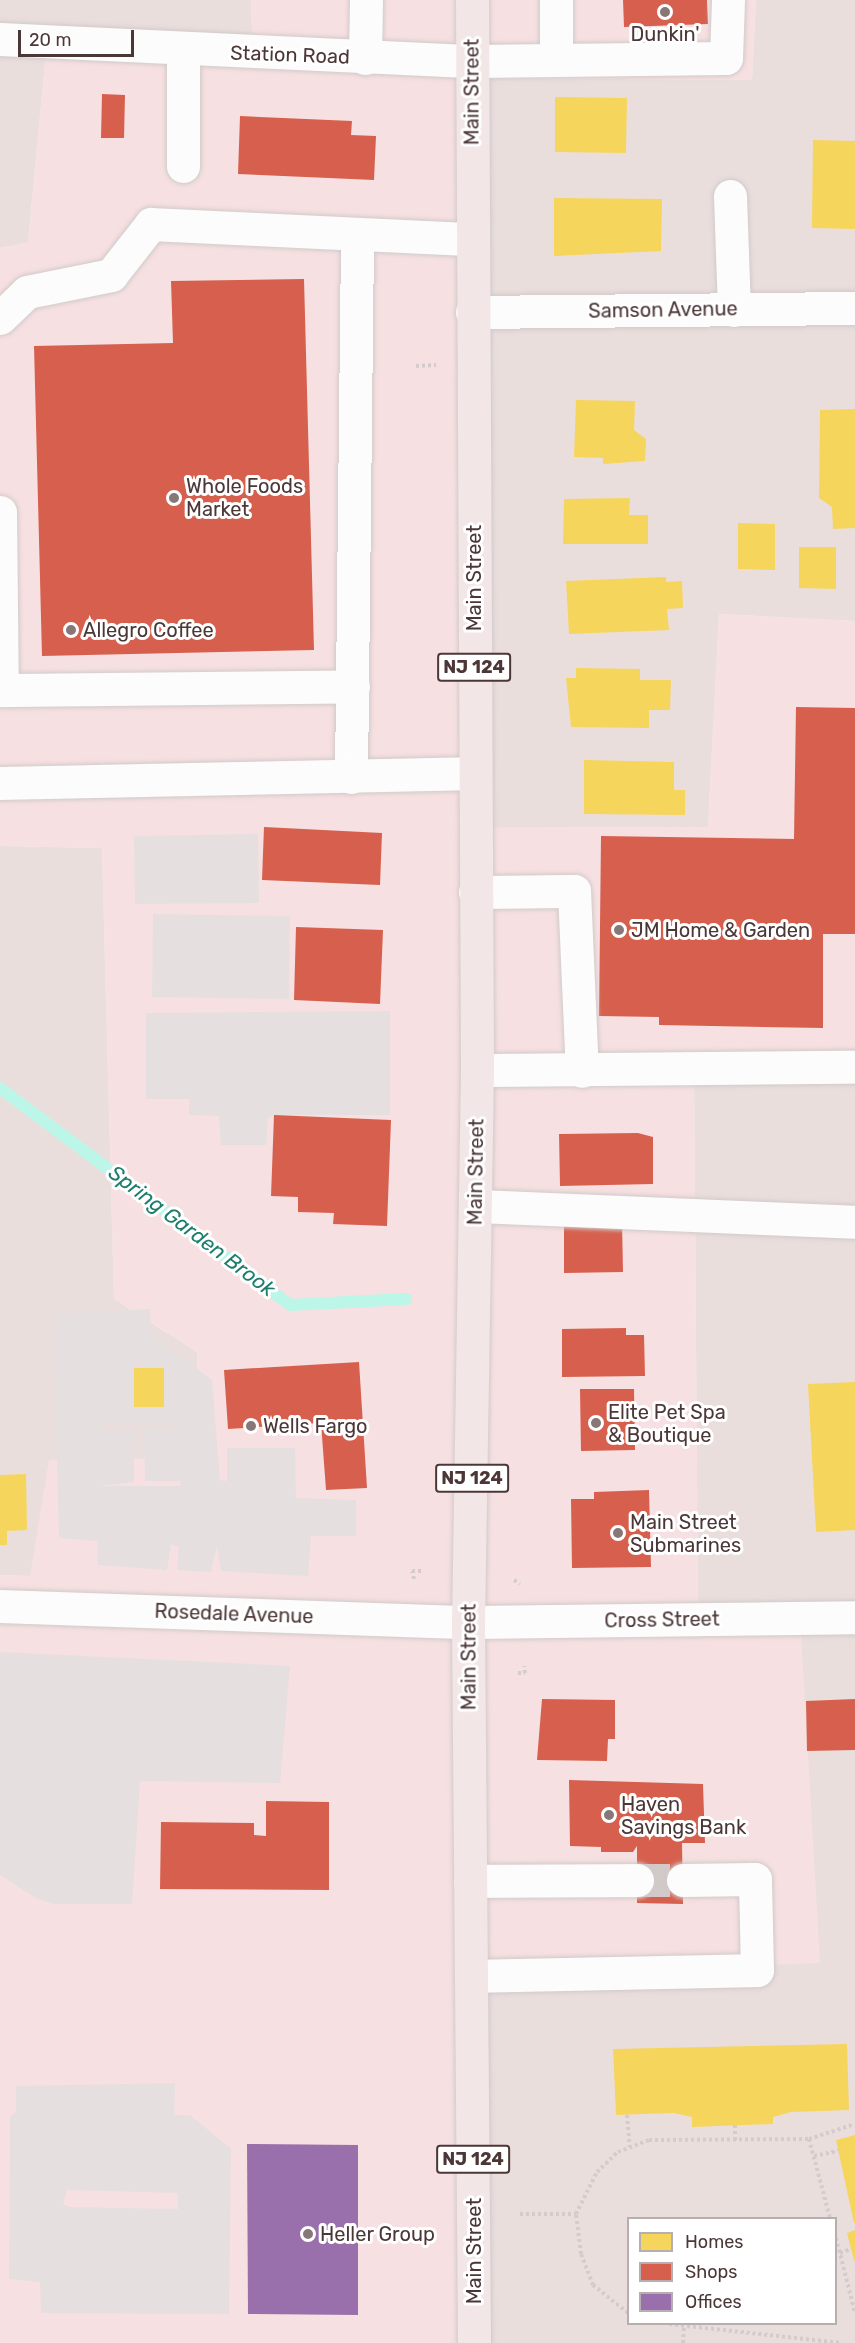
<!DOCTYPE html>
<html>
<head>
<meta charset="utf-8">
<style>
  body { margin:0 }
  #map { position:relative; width:855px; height:2343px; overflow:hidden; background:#f4eeee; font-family:Rubik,sans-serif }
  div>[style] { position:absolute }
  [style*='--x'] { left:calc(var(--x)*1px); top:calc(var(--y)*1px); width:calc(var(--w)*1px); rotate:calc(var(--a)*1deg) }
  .residential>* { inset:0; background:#eadedd }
  .commercial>* { inset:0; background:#f7e0e1 }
  .parking>* { inset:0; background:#e6dfdf }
  .homes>* { inset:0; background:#f6d55c }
  .shops>* { inset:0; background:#d6604d }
  .offices>* { inset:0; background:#9970ab }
  .stream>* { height:12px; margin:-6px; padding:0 6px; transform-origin:6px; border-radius:6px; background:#bbf6e9 }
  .minor-tunnel>* { height:33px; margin-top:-16.5px; transform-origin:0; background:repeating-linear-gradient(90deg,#d2c9c9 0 33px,transparent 0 49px) }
  .path>* { height:4px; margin-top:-2px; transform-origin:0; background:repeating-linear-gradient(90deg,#d4cccc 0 3px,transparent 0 6px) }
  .roads { filter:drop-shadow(0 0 2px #d1caca) drop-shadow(0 0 2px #d1caca) }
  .minor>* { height:33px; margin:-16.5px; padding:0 16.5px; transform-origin:16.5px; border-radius:16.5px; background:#fdfcfc }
  .major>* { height:33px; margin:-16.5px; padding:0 16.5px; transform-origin:16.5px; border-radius:16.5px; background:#f2e6e6 }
  .dots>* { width:16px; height:16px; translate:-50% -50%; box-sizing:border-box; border:3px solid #fff; border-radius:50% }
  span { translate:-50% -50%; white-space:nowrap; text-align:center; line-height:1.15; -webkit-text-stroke:6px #fff; paint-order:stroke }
  .shield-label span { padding:2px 4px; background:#fff; border:2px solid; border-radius:4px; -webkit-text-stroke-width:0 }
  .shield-label { font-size:18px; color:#4c3737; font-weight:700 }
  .poi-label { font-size:20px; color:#4c3737 }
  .left { translate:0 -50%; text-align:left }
  .street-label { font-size:20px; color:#4c3737 }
  .water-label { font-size:21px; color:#1b7e6b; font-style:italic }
  .legend { position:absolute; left:627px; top:2217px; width:210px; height:108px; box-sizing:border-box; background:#fff; border:2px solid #b7afaf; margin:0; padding:8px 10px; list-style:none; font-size:18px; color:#4c3737 }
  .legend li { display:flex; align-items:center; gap:12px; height:30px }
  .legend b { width:30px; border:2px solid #b7afaf }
  .scale { position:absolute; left:18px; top:30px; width:116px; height:27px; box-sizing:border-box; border:3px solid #4c3737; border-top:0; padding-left:8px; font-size:18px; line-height:21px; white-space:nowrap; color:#4c3737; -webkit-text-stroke:4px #fff; paint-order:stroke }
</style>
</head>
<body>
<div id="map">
  <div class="residential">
    <div style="clip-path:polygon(0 0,251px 0,253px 55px,47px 42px,28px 243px,0 248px)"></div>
    <div style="clip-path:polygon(756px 0,855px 0,855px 621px,719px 614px,708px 827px,475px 828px,472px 78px,752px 80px)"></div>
    <div style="clip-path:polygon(0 846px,102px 848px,114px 1299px,197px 1352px,199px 1458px,30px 1576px,0 1575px)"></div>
    <div style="clip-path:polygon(evenodd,855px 1067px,855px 2343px,474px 2343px,472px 1976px,698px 1619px,694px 1069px,855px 1067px,628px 2218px,836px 2218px,836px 2324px,628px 2324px,628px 2218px)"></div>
  </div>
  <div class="commercial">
    <div style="clip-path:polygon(251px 0,756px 0,752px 80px,472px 78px,476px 828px,708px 827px,719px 614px,855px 621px,855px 1067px,694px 1070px,698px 1619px,800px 1618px,820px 1963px,472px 1976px,474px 2343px,0 2343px,0 1575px,30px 1576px,49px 1460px,199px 1458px,197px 1352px,114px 1299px,102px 848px,0 846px,0 248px,28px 242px,47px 42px,253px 54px)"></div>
  </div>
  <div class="parking">
    <div style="clip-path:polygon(258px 834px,259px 903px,135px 904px,134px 836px)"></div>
    <div style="clip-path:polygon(153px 914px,290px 916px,289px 999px,152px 997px)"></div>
    <div style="clip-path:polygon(390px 1011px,390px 1115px,274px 1115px,268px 1118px,266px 1145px,221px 1145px,219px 1116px,189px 1115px,189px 1099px,146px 1099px,146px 1013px)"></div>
    <div style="clip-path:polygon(evenodd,150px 1309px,151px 1335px,212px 1380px,220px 1480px,227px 1481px,227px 1448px,295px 1448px,296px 1498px,356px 1500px,356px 1536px,311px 1536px,308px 1576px,221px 1571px,217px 1545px,211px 1572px,177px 1570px,179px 1547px,171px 1544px,167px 1570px,98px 1565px,97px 1541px,59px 1538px,53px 1314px,150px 1309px,134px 1368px,164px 1368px,164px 1407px,134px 1407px,134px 1368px,150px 1309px,169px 1423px,175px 1427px,144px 1429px,145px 1481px,180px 1481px,181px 1486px,97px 1486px,134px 1482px,134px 1430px,100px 1429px,102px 1424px,169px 1423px)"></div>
    <div style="clip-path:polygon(0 1652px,290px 1666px,280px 1783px,140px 1781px,132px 1904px,53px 1904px,36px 1898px,0 1875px)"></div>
    <div style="clip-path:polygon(evenodd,175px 2083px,174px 2115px,190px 2115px,231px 2149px,229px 2314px,41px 2313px,40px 2282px,9px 2279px,10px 2117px,16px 2112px,16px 2086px,175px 2083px,67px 2190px,178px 2193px,178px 2209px,69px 2207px,63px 2204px,67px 2190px)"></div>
  </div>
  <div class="homes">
    <div style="clip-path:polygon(555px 97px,627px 98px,626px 153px,555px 152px)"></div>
    <div style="clip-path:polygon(813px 140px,855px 141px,855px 229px,812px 228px)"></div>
    <div style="clip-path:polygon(554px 198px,662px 199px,661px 251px,554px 256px)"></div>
    <div style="clip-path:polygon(576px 400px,635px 401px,634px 430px,646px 439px,645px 461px,603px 464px,603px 458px,574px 457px)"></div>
    <div style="clip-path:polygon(855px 409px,855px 528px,833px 529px,832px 507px,819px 498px,820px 410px)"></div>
    <div style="clip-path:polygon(630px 498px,629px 515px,648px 515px,648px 544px,563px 544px,564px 499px)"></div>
    <div style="clip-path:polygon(738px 523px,775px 524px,775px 570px,738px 569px)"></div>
    <div style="clip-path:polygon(799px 547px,836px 547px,836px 589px,799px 588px)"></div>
    <div style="clip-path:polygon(666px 577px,666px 582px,682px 581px,683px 608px,667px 609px,669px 630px,569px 634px,566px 581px)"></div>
    <div style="clip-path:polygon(576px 668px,640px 669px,640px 680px,671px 680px,670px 710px,649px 710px,649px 728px,571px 727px,566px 678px,576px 678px)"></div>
    <div style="clip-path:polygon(584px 760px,674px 762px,674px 790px,685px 790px,685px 815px,584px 814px)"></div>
    <div style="clip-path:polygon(134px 1368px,164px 1368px,164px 1407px,134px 1407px)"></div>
    <div style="clip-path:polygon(855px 1382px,855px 1530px,816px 1532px,808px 1384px)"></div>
    <div style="clip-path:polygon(26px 1474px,27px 1530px,7px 1531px,7px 1545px,0 1545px,0 1475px)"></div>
    <div style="clip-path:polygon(847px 2044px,849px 2110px,791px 2112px,773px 2117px,773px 2124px,692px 2127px,692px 2117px,674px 2113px,616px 2115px,613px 2049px)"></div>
    <div style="clip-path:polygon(855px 2135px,855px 2223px,854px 2223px,836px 2140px)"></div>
    <div style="clip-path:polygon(855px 2230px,855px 2260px,854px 2260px,847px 2233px)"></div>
  </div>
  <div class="shops">
    <div style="clip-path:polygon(623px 0,707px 0,708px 24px,624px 27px)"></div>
    <div style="clip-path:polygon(102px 94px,125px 95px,124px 138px,101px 138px)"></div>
    <div style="clip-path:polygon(240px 116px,352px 121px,351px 135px,376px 136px,374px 180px,238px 174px)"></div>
    <div style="clip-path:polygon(304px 279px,314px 650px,42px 656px,34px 346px,173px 343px,171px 281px)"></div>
    <div style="clip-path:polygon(796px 707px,855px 708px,855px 934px,823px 934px,823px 1028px,659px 1025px,659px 1017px,599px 1016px,601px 836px,794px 839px)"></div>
    <div style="clip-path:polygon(264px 827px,382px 833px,380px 885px,262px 880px)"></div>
    <div style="clip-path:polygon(296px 927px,383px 930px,380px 1004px,294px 1000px)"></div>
    <div style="clip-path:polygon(274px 1115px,391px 1120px,387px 1226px,333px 1224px,334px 1213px,298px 1212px,298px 1197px,271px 1196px)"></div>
    <div style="clip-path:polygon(638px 1133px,653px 1137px,653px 1184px,560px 1186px,559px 1134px)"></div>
    <div style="clip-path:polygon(622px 1222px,623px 1272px,564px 1273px,564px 1223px)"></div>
    <div style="clip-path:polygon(626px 1328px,626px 1335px,644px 1335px,645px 1376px,562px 1377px,562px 1329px)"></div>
    <div style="clip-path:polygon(359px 1362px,367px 1488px,326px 1490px,321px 1423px,228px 1429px,224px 1370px)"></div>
    <div style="clip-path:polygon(580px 1389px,634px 1389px,635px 1450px,581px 1451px)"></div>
    <div style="clip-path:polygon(649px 1490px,651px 1567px,572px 1568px,571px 1499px,594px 1499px,594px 1492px)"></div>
    <div style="clip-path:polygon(542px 1699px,615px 1700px,615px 1739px,608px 1739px,607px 1761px,537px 1760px)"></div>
    <div style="clip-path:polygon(855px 1699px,855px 1750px,807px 1751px,806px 1701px)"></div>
    <div style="clip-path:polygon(569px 1780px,703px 1784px,705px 1843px,682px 1843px,683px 1904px,637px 1903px,637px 1846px,633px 1852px,601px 1852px,601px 1847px,570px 1846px)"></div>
    <div style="clip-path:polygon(266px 1801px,329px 1802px,329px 1890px,160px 1889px,161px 1822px,254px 1823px,254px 1835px,266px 1836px)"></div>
  </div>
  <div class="offices">
    <div style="clip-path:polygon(247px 2144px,358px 2145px,358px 2315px,248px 2314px)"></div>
  </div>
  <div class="stream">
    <div style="--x:0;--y:1088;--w:362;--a:36.8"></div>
    <div style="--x:290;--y:1305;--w:116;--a:-3"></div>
  </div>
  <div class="minor-tunnel">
    <div style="--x:637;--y:1880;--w:46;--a:0"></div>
  </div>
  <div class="path">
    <div style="--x:416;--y:366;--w:20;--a:-3"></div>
    <div style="--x:414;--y:1579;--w:8;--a:-104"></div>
    <div style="--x:412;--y:1571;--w:10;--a:0"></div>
    <div style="--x:514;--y:1580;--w:7;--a:34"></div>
    <div style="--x:518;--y:1673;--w:7;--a:0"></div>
    <div style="--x:525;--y:1673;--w:7;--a:-98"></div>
    <div style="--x:627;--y:2115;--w:32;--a:85"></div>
    <div style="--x:735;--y:2125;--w:15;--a:90"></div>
    <div style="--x:809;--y:2139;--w:48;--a:-18.1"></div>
    <div style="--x:814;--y:2156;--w:25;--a:-12"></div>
    <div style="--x:520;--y:2214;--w:56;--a:0"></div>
    <div style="--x:836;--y:2238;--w:77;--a:75.8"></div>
    <div style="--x:840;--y:2253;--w:12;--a:-20"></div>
    <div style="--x:628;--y:2313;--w:45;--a:-141.3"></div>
    <div style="--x:593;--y:2285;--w:33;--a:-111"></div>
    <div style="--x:581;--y:2254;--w:40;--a:-97.1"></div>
    <div style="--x:576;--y:2214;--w:47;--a:-63.4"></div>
    <div style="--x:597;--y:2172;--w:29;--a:-44"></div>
    <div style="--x:618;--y:2152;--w:33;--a:-21"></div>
    <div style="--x:649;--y:2140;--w:160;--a:-0.4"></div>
    <div style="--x:809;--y:2139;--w:82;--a:75.1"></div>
    <div style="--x:669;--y:2324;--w:174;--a:6.3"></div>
    <div style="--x:683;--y:2343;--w:17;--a:-87"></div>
  </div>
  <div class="roads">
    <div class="minor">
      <div style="--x:556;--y:0;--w:57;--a:90"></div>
      <div style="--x:0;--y:39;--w:473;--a:2.7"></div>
      <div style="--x:472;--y:61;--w:254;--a:-0.7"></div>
      <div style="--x:726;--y:58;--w:58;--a:-88"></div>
      <div style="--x:365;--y:58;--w:58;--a:-89"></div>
      <div style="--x:183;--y:166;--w:115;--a:-90"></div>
      <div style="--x:730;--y:196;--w:114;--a:88"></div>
      <div style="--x:472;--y:312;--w:383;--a:-0.6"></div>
      <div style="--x:0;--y:318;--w:37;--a:-44"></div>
      <div style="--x:27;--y:292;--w:86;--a:-11.4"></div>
      <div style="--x:111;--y:275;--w:65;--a:-51.9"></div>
      <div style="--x:151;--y:224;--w:321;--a:2.7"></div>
      <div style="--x:0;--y:512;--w:178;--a:89.4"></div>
      <div style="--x:0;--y:690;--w:353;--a:-0.6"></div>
      <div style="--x:351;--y:777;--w:541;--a:-89.36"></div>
      <div style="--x:0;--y:783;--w:475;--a:-1.2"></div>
      <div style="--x:475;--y:892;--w:99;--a:-0.6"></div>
      <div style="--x:574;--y:891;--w:180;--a:87.5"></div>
      <div style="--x:477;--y:1070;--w:378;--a:-0.5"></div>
      <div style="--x:476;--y:1206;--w:379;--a:2.4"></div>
      <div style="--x:0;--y:1606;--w:468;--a:2"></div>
      <div style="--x:468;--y:1622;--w:387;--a:-0.7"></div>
      <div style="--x:470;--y:1881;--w:167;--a:-0.3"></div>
      <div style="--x:472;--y:1976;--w:285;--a:-1.2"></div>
      <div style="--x:757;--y:1970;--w:91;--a:-91.3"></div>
      <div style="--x:755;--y:1879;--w:72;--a:179.2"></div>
    </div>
    <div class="major">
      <div style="--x:472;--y:0;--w:1070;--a:89.73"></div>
      <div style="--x:477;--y:1070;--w:552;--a:90.93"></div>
      <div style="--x:468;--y:1622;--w:721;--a:89.52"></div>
    </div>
  </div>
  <div class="dots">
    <div style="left:665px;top:12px;background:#877777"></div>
    <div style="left:174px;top:498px;background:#877777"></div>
    <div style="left:71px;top:630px;background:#877777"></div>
    <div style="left:619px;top:930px;background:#877777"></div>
    <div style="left:596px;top:1423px;background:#877777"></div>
    <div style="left:251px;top:1426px;background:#877777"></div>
    <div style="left:618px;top:1533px;background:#877777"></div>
    <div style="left:609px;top:1815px;background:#877777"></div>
    <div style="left:308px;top:2234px;background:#877777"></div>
  </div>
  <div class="shield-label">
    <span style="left:474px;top:667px">NJ 124</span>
    <span style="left:472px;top:1478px">NJ 124</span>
    <span style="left:473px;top:2159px">NJ 124</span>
  </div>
  <div class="poi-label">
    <span style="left:665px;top:34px">Dunkin'</span>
    <span class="left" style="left:186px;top:498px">Whole Foods<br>Market</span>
    <span class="left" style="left:83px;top:630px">Allegro Coffee</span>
    <span class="left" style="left:631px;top:930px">JM Home &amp; Garden</span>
    <span class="left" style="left:608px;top:1424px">Elite Pet Spa<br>&amp; Boutique</span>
    <span class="left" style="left:263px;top:1426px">Wells Fargo</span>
    <span class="left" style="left:630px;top:1534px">Main Street<br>Submarines</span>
    <span class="left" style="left:621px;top:1816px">Haven<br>Savings Bank</span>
    <span class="left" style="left:320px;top:2234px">Heller Group</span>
  </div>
  <div class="street-label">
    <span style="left:290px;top:55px;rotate:2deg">Station Road</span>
    <span style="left:472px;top:92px;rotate:-90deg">Main Street</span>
    <span style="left:663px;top:310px;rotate:-1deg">Samson Avenue</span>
    <span style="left:474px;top:578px;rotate:-90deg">Main Street</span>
    <span style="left:476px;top:1172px;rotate:-89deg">Main Street</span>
    <span style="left:234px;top:1614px;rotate:2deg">Rosedale Avenue</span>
    <span style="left:662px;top:1620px;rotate:-1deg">Cross Street</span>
    <span style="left:469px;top:1657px;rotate:-90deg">Main Street</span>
    <span style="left:474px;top:2251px;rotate:-90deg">Main Street</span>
  </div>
  <div class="water-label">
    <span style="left:192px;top:1231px;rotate:37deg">Spring Garden Brook</span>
  </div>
  <ul class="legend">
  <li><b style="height:16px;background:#f6d55c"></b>Homes</li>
  <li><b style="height:16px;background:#d6604d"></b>Shops</li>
  <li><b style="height:16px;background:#9970ab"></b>Offices</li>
  </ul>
  <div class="scale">20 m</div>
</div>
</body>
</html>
